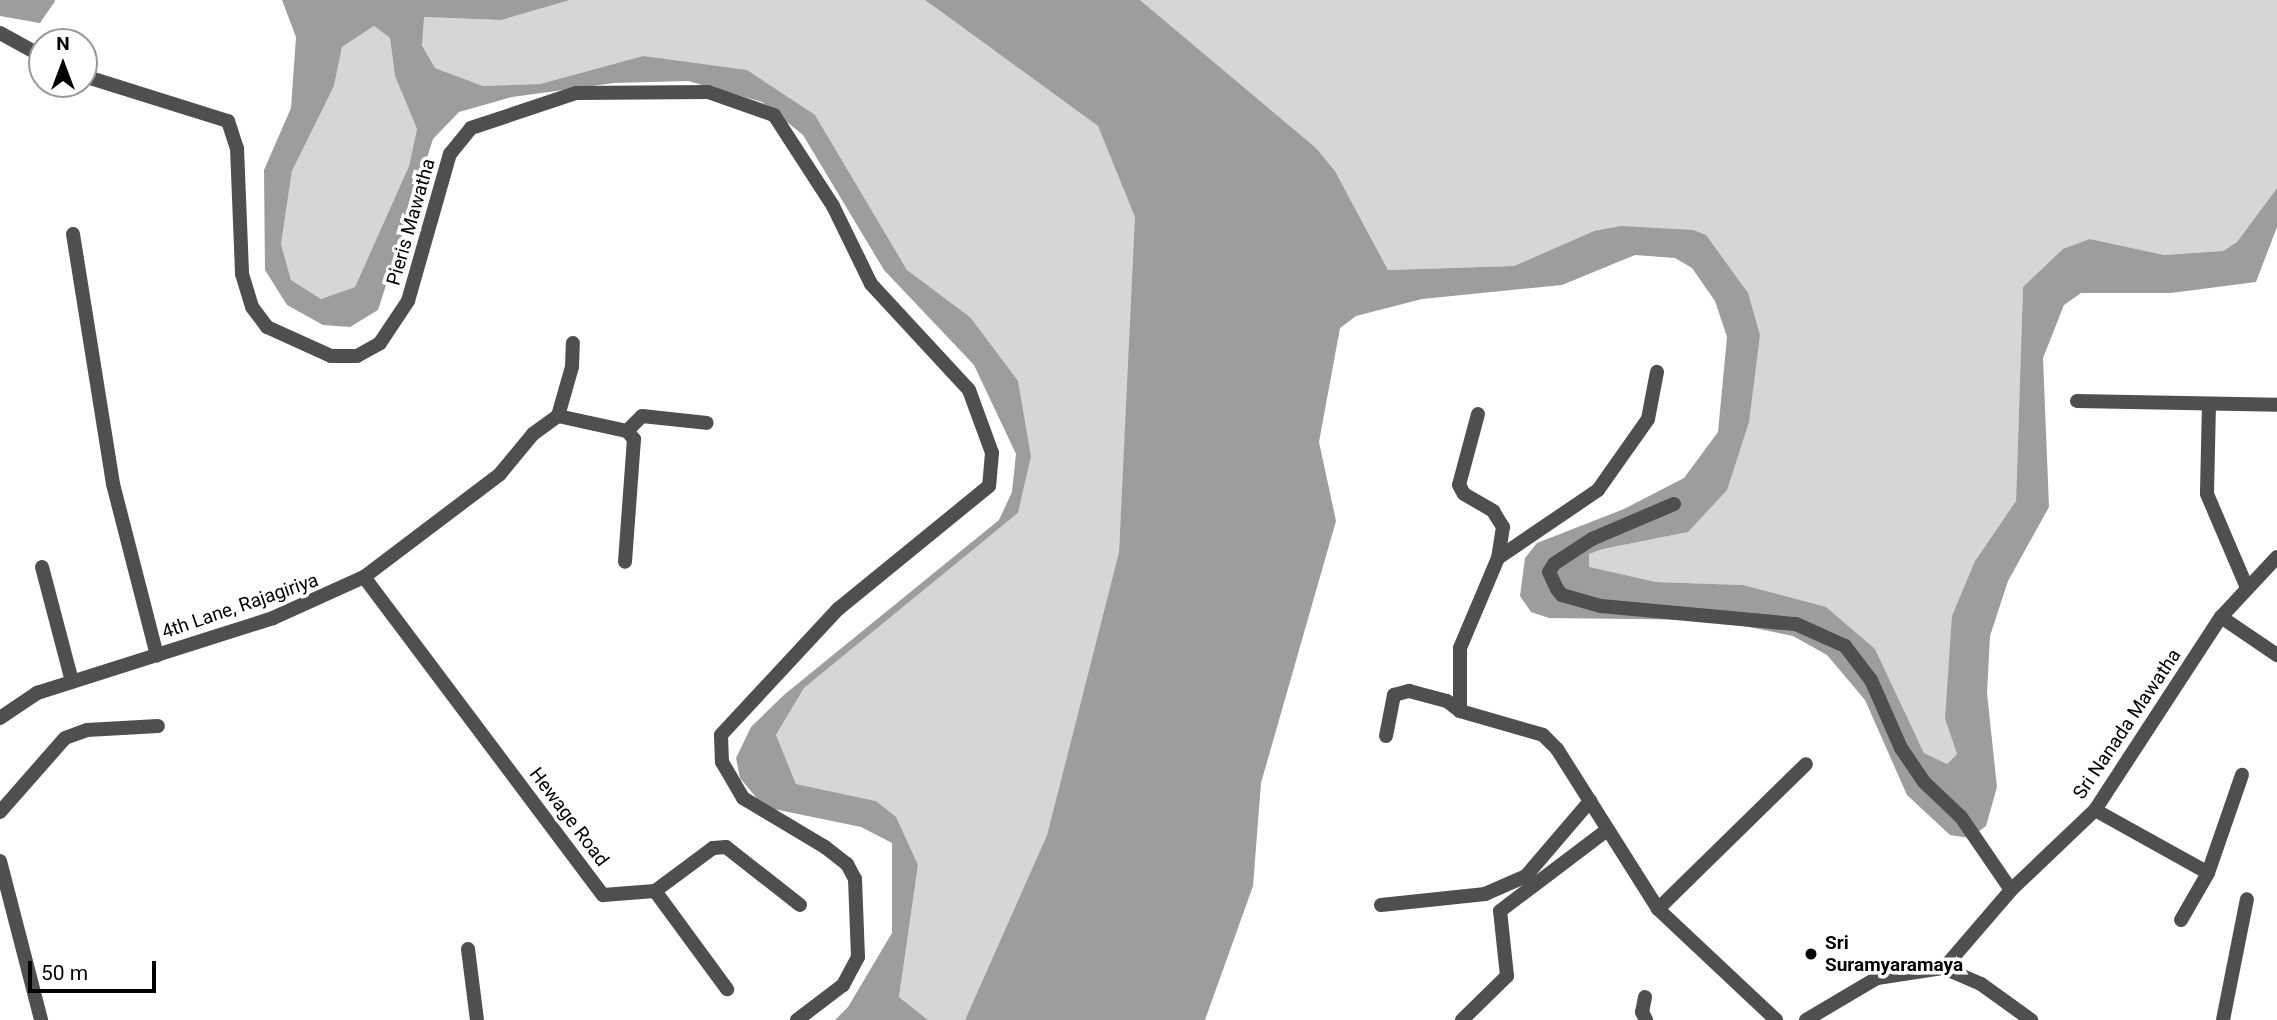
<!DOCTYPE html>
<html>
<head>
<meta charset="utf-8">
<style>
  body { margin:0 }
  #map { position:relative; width:2277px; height:1020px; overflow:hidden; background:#fff; font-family:Roboto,sans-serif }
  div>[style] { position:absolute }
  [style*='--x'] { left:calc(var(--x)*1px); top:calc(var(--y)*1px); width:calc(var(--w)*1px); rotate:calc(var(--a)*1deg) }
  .green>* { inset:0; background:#d6d6d6 }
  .water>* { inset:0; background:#9d9d9d }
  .stream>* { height:5px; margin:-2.5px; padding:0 2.5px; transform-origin:2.5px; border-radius:2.5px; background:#9d9d9d }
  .minor>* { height:14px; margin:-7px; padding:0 7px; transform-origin:7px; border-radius:7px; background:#4f4f4f }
  .tertiary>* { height:14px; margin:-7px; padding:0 7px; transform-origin:7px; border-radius:7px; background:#4f4f4f }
  .dots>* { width:19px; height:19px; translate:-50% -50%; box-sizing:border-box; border:4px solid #fff; border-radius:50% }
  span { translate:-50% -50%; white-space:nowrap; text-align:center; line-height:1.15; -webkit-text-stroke:7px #fff; paint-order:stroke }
  .street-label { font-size:19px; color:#000 }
  .poi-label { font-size:19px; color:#000; font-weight:700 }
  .left { translate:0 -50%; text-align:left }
  .north { position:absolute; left:28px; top:28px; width:70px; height:70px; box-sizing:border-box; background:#fff; border:2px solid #999; border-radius:50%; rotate:0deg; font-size:19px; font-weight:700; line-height:28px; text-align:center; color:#000 }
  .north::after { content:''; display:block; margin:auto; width:24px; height:32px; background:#000; clip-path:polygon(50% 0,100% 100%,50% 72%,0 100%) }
  .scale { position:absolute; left:28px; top:961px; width:128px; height:32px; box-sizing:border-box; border:4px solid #000; border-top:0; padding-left:9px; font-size:21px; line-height:24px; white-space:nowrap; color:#000; -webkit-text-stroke:5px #fff; paint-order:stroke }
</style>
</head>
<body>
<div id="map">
  <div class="green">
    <div style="clip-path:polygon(570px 0,925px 0,1098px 126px,1136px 217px,1119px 552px,1047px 835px,965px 1020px,928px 1020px,899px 997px,918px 865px,876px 801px,796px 784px,776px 735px,804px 688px,1018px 513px,1031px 457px,970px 317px,907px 270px,815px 115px,643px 56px,540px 84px,483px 86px,435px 68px,422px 44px,423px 17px,501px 20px)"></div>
    <div style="clip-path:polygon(1140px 0,2277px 0,2277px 188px,2237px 242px,2223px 251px,2164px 255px,2090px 239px,2023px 287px,2016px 501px,1975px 561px,1945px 719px,1957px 754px,1947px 764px,1924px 753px,1875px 649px,1743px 585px,1656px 582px,1588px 568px,1589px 554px,1603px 549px,1688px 532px,1749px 422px,1706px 235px,1594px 231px,1514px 266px,1388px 270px,1335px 171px,1316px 148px)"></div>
    <div style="clip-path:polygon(374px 26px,390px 38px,395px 76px,417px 129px,409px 166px,355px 287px,321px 299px,291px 280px,281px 244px,292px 171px,334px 86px,342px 47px)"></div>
  </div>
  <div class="water">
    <div style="clip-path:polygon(0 0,52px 0,38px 20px,0 13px)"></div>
    <div style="clip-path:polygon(evenodd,282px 0,570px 0,501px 20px,424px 17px,422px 45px,435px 68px,483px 86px,540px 84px,643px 56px,747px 70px,815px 115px,907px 270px,970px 317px,1018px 381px,1031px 457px,1018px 513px,804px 688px,776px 735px,796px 784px,876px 801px,896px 817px,918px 865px,899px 997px,928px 1020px,835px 1020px,848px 1007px,892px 933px,892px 843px,861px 827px,764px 807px,740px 778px,736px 758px,751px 727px,785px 694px,999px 520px,1012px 492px,1016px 454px,974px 365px,884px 270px,803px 135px,762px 102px,688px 81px,614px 83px,512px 97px,459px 112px,433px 139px,378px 310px,350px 327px,323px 325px,287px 305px,265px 270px,264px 170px,291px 108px,296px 37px,282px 0,374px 26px,390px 38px,395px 76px,417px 129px,409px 166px,355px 287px,321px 299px,291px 280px,281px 244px,292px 171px,334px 86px,342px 47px,374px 26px)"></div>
    <div style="clip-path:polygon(925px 0,1140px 0,1316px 148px,1335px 171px,1388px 270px,1514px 266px,1594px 231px,1621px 226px,1693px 230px,1706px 235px,1748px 293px,1760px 335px,1749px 422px,1727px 490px,1688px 532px,1603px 549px,1589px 554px,1589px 567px,1656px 582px,1743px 585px,1826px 607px,1875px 649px,1924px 753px,1947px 764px,1957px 754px,1945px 719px,1952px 616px,1975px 561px,2016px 501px,2023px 287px,2063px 249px,2090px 239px,2164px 255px,2223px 251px,2237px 242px,2277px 188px,2277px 227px,2256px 282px,2171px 293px,2081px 293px,2064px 305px,2043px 358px,2049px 507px,2008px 581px,1990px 636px,1987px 693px,1997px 787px,1986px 826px,1970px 838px,1950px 835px,1907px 795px,1865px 700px,1827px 655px,1793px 636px,1714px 620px,1549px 618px,1531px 612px,1520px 596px,1525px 558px,1537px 543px,1624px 509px,1684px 478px,1718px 432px,1727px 337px,1715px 301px,1692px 268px,1675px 258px,1635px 255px,1562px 285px,1422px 299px,1356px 316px,1340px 328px,1319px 442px,1336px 521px,1261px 783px,1253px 886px,1205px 1020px,965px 1020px,1047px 835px,1119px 552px,1135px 217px,1098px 126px)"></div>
  </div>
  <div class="stream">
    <div style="--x:0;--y:13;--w:39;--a:10"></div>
    <div style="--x:38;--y:20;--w:24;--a:-55"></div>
  </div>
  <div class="minor">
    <div style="--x:0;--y:33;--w:48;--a:28.7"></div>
    <div style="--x:84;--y:76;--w:151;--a:17.4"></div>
    <div style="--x:228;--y:121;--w:28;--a:72"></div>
    <div style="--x:237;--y:148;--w:126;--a:87.7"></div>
    <div style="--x:242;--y:274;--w:34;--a:73"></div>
    <div style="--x:252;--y:307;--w:25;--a:53"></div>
    <div style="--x:267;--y:327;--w:70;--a:24.4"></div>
    <div style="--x:331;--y:356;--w:26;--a:0"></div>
    <div style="--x:357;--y:356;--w:26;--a:-29"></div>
    <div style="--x:380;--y:343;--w:50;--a:-56.3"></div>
    <div style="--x:408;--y:301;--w:153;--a:-74.1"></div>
    <div style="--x:450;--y:154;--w:33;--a:-51"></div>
    <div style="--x:471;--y:128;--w:111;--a:-18.4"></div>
    <div style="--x:576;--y:93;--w:132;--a:-0.4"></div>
    <div style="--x:708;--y:92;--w:70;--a:19.2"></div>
    <div style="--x:774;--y:115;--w:108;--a:57"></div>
    <div style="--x:833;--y:206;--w:87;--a:64"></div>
    <div style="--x:871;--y:284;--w:144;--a:47.2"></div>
    <div style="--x:969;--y:390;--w:67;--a:69.9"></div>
    <div style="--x:992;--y:453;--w:33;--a:95"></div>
    <div style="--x:989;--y:486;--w:195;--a:140.8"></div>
    <div style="--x:838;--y:609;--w:172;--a:132.9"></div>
    <div style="--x:721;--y:735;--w:27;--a:88"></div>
    <div style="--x:722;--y:762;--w:42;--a:59.7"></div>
    <div style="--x:743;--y:798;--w:96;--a:30.9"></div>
    <div style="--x:825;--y:847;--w:28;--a:38"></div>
    <div style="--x:847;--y:864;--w:17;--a:62"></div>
    <div style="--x:855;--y:879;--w:78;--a:87.8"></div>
    <div style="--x:858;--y:957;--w:32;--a:118"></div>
    <div style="--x:843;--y:985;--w:58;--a:142.7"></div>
    <div style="--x:73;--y:234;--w:253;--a:80.9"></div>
    <div style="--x:113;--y:484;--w:177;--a:75.6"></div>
    <div style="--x:2077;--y:401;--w:200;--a:1.1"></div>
    <div style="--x:2209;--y:404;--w:90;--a:91.3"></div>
    <div style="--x:2207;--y:494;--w:102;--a:66.9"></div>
    <div style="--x:1478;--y:414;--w:73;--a:105"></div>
    <div style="--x:1459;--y:485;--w:10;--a:61"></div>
    <div style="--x:1464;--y:494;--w:34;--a:30"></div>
    <div style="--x:1493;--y:511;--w:19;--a:58"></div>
    <div style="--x:1503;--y:527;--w:31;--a:99"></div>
    <div style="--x:1498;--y:558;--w:98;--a:112.9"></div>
    <div style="--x:1460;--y:648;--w:63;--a:90"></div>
    <div style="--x:1460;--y:711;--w:86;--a:16.1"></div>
    <div style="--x:1543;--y:735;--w:20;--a:45"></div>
    <div style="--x:1557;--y:749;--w:189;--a:57.7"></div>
    <div style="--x:1658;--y:909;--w:162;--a:43.2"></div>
    <div style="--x:558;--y:416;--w:51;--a:-74.1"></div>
    <div style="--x:572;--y:367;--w:24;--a:-88"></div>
    <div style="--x:627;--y:431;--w:21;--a:-45"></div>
    <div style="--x:642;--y:416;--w:65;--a:6.1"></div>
    <div style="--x:1674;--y:504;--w:89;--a:156.9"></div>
    <div style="--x:1592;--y:539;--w:45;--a:146.7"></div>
    <div style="--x:1554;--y:564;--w:9;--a:122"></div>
    <div style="--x:1549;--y:572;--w:19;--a:65"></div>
    <div style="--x:1557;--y:589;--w:8;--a:50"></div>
    <div style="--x:1562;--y:595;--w:41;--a:15.8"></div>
    <div style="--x:1601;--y:606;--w:196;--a:5.3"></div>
    <div style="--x:1796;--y:624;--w:54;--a:24.2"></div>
    <div style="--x:1845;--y:646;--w:43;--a:52.6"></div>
    <div style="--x:1871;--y:680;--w:74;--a:66.2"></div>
    <div style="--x:1901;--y:748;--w:41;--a:55.9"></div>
    <div style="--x:1924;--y:782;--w:51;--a:43.4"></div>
    <div style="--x:1961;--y:817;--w:88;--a:55.6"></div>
    <div style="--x:1498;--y:558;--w:121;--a:-34.2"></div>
    <div style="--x:1598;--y:490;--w:87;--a:-54.8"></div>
    <div style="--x:1648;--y:419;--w:48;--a:-79.2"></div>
    <div style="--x:42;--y:567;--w:118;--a:75.3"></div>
    <div style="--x:364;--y:577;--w:398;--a:53.1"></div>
    <div style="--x:603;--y:895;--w:52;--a:-4.4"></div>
    <div style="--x:655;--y:891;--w:72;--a:-36.6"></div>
    <div style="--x:713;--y:848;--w:13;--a:-4"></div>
    <div style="--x:726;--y:847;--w:94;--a:38.1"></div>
    <div style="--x:2221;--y:617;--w:68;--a:34.2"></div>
    <div style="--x:0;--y:718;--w:45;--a:-34"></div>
    <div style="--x:37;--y:693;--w:248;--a:-17.6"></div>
    <div style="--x:273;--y:618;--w:100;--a:-24.3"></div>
    <div style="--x:364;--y:577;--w:171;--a:-37.1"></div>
    <div style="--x:500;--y:474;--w:52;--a:-50.5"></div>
    <div style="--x:533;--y:434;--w:31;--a:-36"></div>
    <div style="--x:558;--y:416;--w:71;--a:12.3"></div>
    <div style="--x:627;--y:431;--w:11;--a:49"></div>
    <div style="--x:634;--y:439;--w:123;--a:94.2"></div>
    <div style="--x:1386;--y:736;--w:42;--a:-79"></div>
    <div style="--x:1394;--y:695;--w:16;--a:-15"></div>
    <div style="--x:1409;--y:691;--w:39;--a:15"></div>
    <div style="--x:1447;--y:701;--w:16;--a:38"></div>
    <div style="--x:2095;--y:810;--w:129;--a:29.1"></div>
    <div style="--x:0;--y:812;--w:98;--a:-48.7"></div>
    <div style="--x:65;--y:738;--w:23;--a:-20"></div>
    <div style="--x:87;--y:730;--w:71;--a:-3.2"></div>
    <div style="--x:655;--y:891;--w:122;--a:53.7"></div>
    <div style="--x:1381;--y:905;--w:105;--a:-6"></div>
    <div style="--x:1485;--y:894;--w:45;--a:-23.7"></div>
    <div style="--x:1526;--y:876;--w:99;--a:-49.5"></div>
    <div style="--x:1658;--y:909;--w:207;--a:-44.4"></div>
    <div style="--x:2181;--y:920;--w:54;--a:-60.1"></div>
    <div style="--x:2208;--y:873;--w:104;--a:-70.9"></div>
    <div style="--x:468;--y:949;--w:72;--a:82.8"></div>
    <div style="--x:1944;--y:968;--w:103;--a:-49.3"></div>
    <div style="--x:2011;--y:890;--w:116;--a:-43.6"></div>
    <div style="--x:2095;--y:810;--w:230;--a:-56.9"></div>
    <div style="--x:2221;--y:617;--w:82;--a:-47"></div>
    <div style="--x:1645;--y:997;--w:15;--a:101"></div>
    <div style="--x:1642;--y:1012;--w:9;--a:63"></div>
    <div style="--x:1462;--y:1020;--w:63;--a:-44.4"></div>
    <div style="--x:1507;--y:976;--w:65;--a:-96.1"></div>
    <div style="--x:1500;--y:911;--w:134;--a:-37.1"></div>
    <div style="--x:2223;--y:1020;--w:123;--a:-78.8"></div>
  </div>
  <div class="tertiary">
    <div style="--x:0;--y:861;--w:164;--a:75.5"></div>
    <div style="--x:1806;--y:1020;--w:82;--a:-30.6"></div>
    <div style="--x:1877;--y:978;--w:68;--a:-8.5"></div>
    <div style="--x:1944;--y:968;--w:40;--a:23.4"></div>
    <div style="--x:1981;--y:984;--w:62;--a:35.8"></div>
  </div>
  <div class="dots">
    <div style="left:1811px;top:954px;background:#000"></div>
  </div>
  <div class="street-label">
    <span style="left:411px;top:222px;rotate:-74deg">Pieris Mawatha</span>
    <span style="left:240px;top:606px;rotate:-19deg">4th Lane, Rajagiriya</span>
    <span style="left:2127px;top:724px;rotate:-56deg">Sri Nanada Mawatha</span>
    <span style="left:569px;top:817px;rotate:53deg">Hewage Road</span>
  </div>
  <div class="poi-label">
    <span class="left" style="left:1825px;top:954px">Sri<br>Suramyaramaya</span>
  </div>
  <div class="north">N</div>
  <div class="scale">50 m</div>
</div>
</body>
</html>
